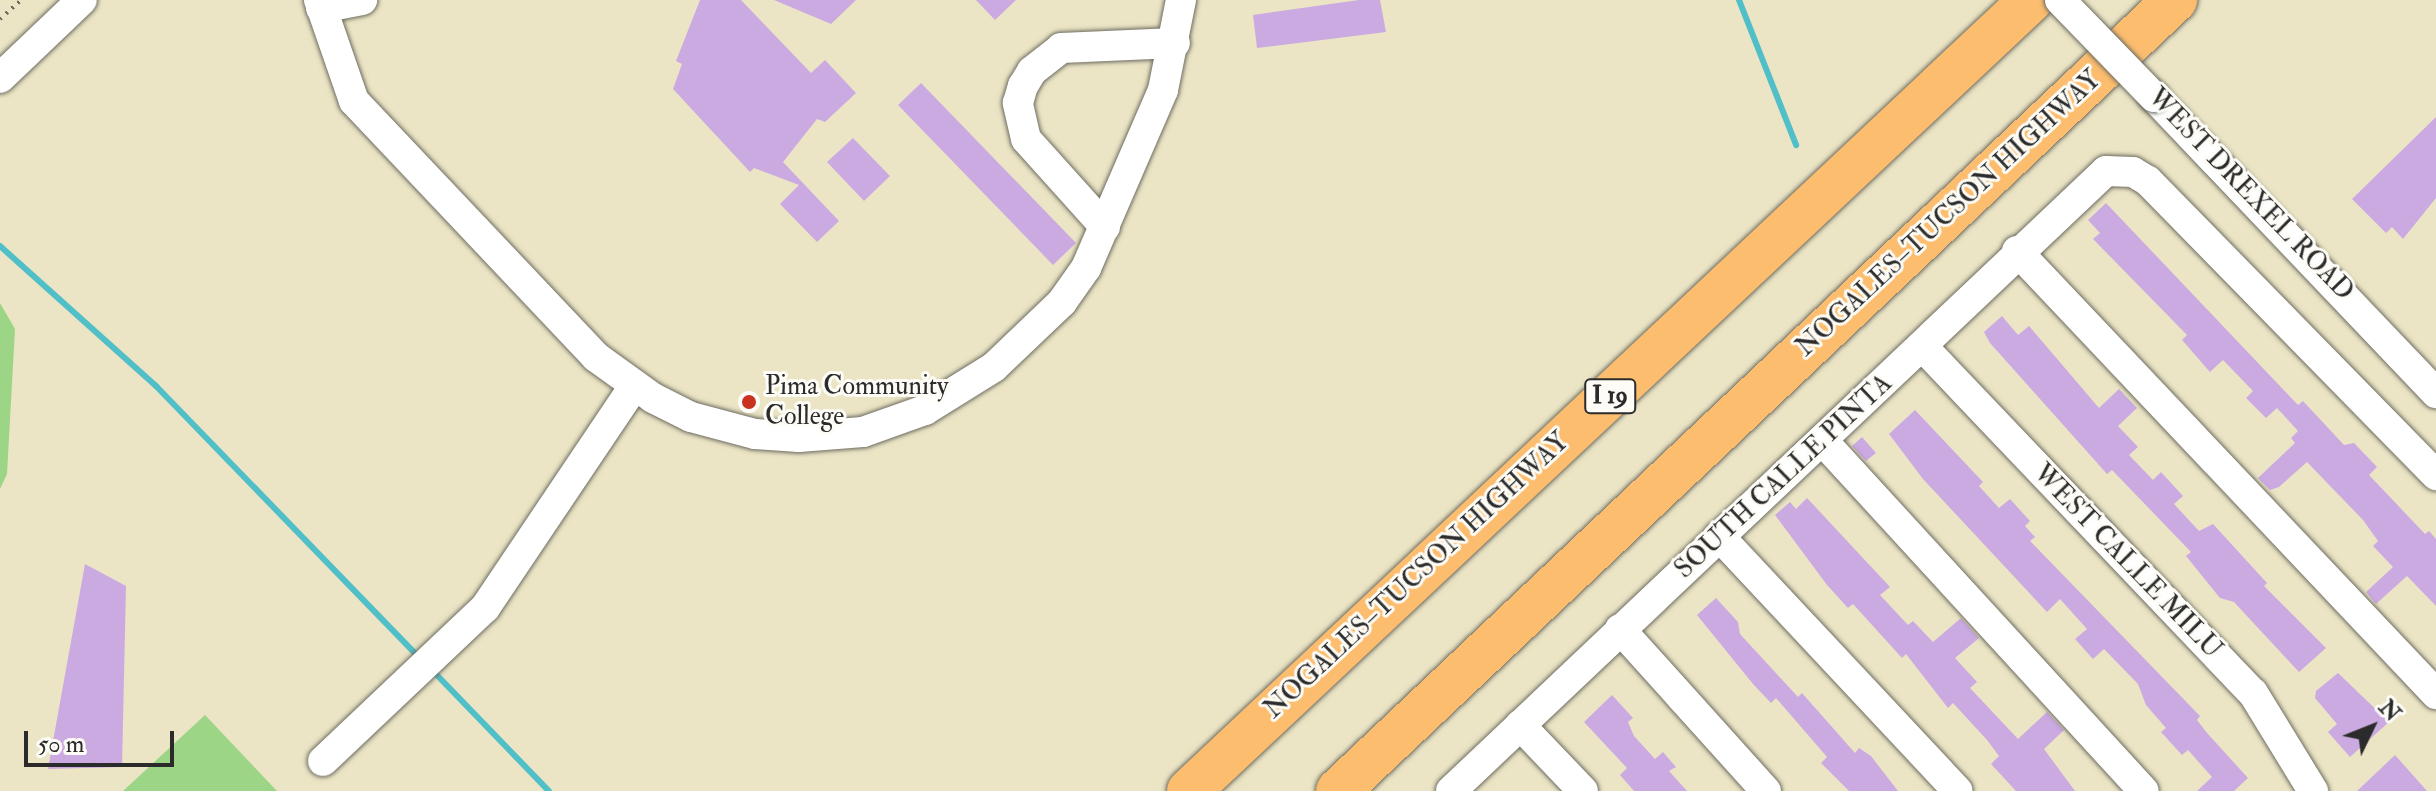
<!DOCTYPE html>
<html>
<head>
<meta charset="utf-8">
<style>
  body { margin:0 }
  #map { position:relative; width:2436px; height:791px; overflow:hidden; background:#ebe5c5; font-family:"IM FELL Double Pica",serif }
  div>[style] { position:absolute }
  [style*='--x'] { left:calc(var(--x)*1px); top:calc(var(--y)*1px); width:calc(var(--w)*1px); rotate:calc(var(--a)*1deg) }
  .green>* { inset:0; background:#9dd587 }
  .stream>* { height:6px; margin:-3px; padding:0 3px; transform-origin:3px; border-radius:3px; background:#51bfc7 }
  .building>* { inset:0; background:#cbaae2 }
  .path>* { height:4px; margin-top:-2px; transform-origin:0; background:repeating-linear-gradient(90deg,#6e6c61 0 2px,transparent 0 8px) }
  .roads { filter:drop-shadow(0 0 2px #6e6c61) drop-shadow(0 0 2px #6e6c61) }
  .minor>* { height:30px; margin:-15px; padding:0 15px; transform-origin:15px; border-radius:15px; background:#fff }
  .highway>* { height:44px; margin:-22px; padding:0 22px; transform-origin:22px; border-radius:22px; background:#fcbd6f }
  .bridges { filter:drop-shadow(0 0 2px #6e6c61) drop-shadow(0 0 2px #6e6c61) }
  .minor-bridge>* { height:30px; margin:-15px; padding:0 15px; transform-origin:15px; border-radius:15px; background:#fff }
  .dots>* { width:22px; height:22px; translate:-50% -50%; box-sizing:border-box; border:4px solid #fdfcf7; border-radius:50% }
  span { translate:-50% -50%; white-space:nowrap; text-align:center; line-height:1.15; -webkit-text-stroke:6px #fdfcf7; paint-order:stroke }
  .shield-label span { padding:2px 6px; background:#fdfcf7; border:2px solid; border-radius:6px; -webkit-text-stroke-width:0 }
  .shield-label { font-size:24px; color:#2b2b2b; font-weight:700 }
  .street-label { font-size:26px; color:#2b2b2b }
  .poi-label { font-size:26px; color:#2b2b2b }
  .left { translate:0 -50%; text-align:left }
  .north { position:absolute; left:2332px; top:687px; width:80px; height:80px; -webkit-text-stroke:6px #fdfcf7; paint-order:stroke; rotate:47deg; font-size:22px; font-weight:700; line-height:32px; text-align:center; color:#2b2b2b }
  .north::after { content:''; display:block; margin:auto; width:28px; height:36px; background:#2b2b2b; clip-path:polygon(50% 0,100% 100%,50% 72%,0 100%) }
  .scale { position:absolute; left:24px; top:731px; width:150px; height:36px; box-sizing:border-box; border:4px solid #2b2b2b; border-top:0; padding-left:10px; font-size:24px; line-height:28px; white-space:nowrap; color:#2b2b2b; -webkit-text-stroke:6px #fdfcf7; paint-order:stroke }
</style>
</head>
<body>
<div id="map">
  <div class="green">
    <div style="clip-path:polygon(0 303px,15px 329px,7px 474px,0 489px)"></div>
    <div style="clip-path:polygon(205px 715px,277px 791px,123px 791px)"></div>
  </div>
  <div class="stream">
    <div style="--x:1739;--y:0;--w:156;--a:68.5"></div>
    <div style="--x:0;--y:246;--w:210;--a:41.9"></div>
    <div style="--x:156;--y:386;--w:380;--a:45.9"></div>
    <div style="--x:432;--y:670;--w:168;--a:46"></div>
  </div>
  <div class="building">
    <div style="clip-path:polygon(700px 0,741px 0,811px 73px,825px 60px,856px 93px,825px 122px,817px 119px,783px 162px,839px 221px,817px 242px,780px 204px,799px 185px,754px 168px,750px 172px,673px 89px,682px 64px,676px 61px)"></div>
    <div style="clip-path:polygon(774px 0,856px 0,831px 24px)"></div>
    <div style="clip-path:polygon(976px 0,1016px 0,995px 20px)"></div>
    <div style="clip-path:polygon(1359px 0,1380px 0,1386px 32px,1257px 48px,1253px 15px)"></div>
    <div style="clip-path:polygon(921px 83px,1076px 243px,1053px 265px,898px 105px)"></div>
    <div style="clip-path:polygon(2436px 117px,2436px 198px,2403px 239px,2392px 227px,2386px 233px,2352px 199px)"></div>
    <div style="clip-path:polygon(853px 138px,890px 176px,864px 201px,827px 162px)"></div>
    <div style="clip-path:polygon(2106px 203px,2298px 405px,2303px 401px,2344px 445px,2354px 443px,2377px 467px,2369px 475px,2425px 534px,2429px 531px,2436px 539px,2436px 606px,2407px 576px,2376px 604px,2366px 592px,2393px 567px,2373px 546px,2378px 541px,2363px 520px,2307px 462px,2279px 487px,2270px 490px,2258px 478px,2295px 443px,2291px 438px,2298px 431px,2277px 408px,2266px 418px,2246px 398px,2253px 391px,2223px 360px,2210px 372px,2182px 340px,2187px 335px,2093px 239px,2100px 233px,2088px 220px)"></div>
    <div style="clip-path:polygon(2002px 316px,2018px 335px,2029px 326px,2099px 408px,2119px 389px,2137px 408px,2118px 426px,2138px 447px,2129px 455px,2153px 480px,2161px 472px,2183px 496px,2174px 504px,2199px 531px,2213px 524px,2267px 583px,2264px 586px,2326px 648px,2299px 672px,2234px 602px,2220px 598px,2186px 556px,2191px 552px,2112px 470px,2107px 474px,1990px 343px,1984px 332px)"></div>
    <div style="clip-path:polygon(1915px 410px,1983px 482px,1979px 486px,1999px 508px,2010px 499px,2030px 521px,2025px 526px,2035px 537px,2030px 541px,2200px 716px,2197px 720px,2207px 733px,2248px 778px,2234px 791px,2197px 791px,2212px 777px,2188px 750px,2182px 755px,2161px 732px,2166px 728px,2146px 705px,2138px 684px,2104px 649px,2093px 659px,2075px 639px,2087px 629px,2060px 599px,2047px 612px,1923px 479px,1889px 434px)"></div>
    <div style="clip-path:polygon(1862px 437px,1876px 453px,1866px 461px,1852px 446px)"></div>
    <div style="clip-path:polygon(1807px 498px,1890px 587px,1880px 595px,1908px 625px,1913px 621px,1933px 642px,1961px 618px,1979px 638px,1955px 658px,1977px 682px,1970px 688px,2018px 739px,2047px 712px,2064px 730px,2044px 749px,2075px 791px,2016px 791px,1991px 764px,1999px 756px,1987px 740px,1953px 703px,1948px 708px,1906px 654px,1902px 658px,1853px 604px,1848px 608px,1827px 585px,1775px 515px,1790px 502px,1796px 509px)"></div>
    <div style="clip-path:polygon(85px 564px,126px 586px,122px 767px,48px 769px)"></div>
    <div style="clip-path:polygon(1716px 598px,1738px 622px,1740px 634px,1798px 697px,1802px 693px,1855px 753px,1859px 748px,1871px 756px,1898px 791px,1849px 791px,1821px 763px,1827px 757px,1776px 698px,1771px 703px,1753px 684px,1697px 615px)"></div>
    <div style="clip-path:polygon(2338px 673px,2389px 722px,2350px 757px,2328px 732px,2337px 724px,2315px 698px,2316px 691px)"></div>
    <div style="clip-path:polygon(1612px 695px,1633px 718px,1628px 722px,1634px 736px,1655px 759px,1663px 752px,1676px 767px,1669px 771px,1687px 791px,1634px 791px,1620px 775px,1627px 768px,1584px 722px)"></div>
    <div style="clip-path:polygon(2395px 755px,2427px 791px,2357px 791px)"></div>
  </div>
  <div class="path">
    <div style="--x:0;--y:19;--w:28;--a:-42"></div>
  </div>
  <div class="roads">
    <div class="minor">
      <div style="--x:319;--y:0;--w:107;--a:70.9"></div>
      <div style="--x:354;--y:101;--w:352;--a:46.6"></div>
      <div style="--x:596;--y:357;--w:70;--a:35.7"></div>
      <div style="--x:653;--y:398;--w:42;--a:26.6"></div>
      <div style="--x:691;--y:417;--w:66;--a:14.9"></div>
      <div style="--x:755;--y:434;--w:44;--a:3.9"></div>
      <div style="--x:799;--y:437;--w:64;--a:-4.5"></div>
      <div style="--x:863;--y:432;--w:66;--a:-19.5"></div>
      <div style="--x:925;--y:410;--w:81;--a:-31.9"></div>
      <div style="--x:994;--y:367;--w:94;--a:-43.7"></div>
      <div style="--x:1062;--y:302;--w:42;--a:-54.8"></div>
      <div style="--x:1086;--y:268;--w:194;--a:-66.6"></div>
      <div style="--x:1163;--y:90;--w:92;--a:-78.7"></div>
      <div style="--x:321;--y:8;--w:42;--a:-11"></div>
      <div style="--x:0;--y:78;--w:113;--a:-43.6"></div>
      <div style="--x:2154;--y:97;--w:409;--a:46.4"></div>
      <div style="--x:1105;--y:227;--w:118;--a:-131.9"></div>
      <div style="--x:1026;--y:139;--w:37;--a:-103"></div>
      <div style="--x:1018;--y:103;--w:18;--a:-74"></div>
      <div style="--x:1023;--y:86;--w:17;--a:-59"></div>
      <div style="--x:1032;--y:71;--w:37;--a:-38"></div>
      <div style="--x:1061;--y:48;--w:114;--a:-2.5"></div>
      <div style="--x:2017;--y:251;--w:610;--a:46.59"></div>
      <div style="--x:1923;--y:347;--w:478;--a:46.4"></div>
      <div style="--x:2253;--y:693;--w:115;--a:58.5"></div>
      <div style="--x:1822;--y:440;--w:476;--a:47.5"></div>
      <div style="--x:1719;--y:536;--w:349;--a:46.9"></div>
      <div style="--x:1620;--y:629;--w:218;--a:48"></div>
      <div style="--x:1520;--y:725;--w:91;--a:46.3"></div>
      <div style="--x:323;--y:761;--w:223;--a:-43.4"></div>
      <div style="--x:485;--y:608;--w:267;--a:-56.1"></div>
      <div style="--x:1451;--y:791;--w:902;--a:-43.43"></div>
      <div style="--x:2106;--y:171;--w:27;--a:2"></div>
      <div style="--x:2133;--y:172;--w:17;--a:31"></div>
      <div style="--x:2148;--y:181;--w:412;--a:45.6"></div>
    </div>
    <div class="highway">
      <div style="--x:1189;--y:791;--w:1155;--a:-43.21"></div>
      <div style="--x:1338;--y:791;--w:1152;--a:-43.38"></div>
    </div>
  </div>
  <div class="bridges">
    <div class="minor-bridge">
      <div style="--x:2060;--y:0;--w:135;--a:45.9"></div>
    </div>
  </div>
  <div class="dots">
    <div style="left:749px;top:402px;background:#c8321e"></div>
  </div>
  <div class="shield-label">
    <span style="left:1610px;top:396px">I 19</span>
  </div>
  <div class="street-label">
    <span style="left:2250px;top:195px;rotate:46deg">WEST DREXEL ROAD</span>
    <span style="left:1949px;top:214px;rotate:-43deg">NOGALES–TUCSON HIGHWAY</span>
    <span style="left:1784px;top:477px;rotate:-43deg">SOUTH CALLE PINTA</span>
    <span style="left:2127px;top:562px;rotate:46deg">WEST CALLE MILU</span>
    <span style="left:1417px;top:576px;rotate:-43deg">NOGALES–TUCSON HIGHWAY</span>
  </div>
  <div class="poi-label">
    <span class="left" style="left:765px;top:402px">Pima Community<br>College</span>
  </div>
  <div class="north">N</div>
  <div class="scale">50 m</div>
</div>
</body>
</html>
